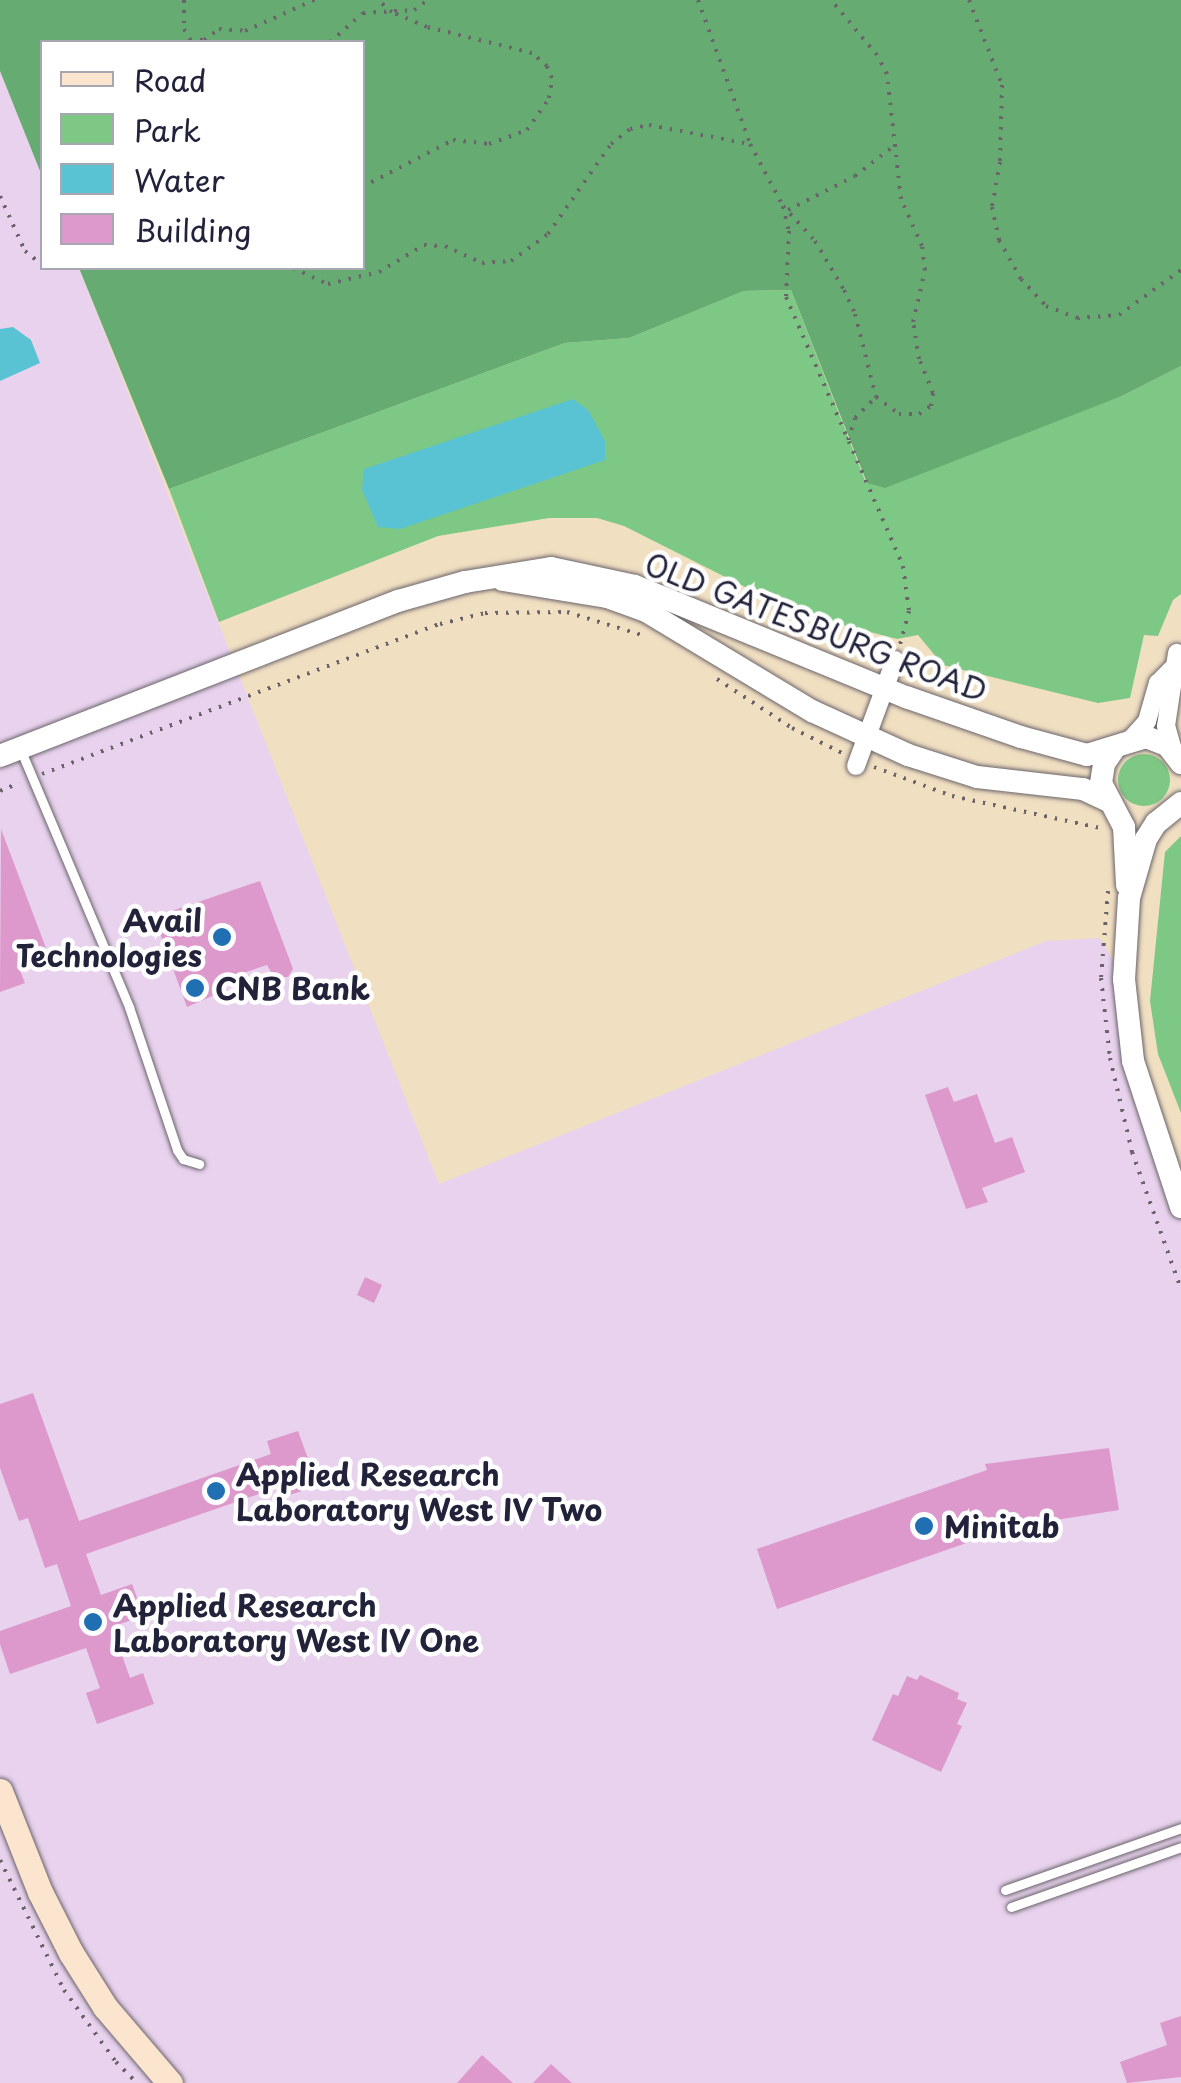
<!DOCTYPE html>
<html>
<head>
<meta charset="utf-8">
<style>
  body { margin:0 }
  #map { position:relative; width:1181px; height:2083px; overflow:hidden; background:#f1dfc2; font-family:"Playpen Sans",sans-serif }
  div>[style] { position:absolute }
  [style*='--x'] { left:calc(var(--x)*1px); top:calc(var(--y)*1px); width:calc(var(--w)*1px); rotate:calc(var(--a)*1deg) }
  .built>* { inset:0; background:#e8d2ee }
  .green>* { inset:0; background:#7ec885 }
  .round { border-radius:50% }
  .forest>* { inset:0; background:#66ac72 }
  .water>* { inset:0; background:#59c3d3 }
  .building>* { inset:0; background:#dd99cb }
  .path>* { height:4px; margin-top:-2px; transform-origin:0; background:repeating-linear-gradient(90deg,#6a646a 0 2.5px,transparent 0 10.5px) }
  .roads { filter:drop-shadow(0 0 2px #6a646a) drop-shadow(0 0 2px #6a646a) }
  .service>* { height:9px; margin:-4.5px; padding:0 4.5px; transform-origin:4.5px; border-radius:4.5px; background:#fff }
  .minor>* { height:18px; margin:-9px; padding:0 9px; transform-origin:9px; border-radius:9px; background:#fff }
  .tertiary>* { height:22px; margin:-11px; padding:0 11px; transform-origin:11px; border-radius:11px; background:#fff }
  .secondary>* { height:25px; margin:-12.5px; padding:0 12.5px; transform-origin:12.5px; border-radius:12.5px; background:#fbe5cf }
  .dots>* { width:28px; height:28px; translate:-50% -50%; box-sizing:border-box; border:5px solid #fff; border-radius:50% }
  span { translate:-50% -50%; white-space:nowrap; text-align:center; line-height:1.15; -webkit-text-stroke:9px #fff; paint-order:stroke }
  .street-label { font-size:30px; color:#22223b }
  .poi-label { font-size:30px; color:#22223b; font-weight:700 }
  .right { translate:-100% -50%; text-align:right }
  .left { translate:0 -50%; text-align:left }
  .legend { position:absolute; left:40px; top:40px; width:325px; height:230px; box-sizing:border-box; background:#fff; border:2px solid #a7a7b1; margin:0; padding:12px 18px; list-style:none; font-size:30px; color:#22223b }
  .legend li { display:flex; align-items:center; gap:20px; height:50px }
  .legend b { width:50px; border:2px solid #a7a7b1 }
</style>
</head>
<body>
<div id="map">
  <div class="built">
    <div style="clip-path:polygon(0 71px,42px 176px,42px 268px,79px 268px,439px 1184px,1046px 941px,1100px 938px,1124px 979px,1181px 1207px,1181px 2083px,0 2083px)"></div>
  </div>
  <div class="green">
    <div style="clip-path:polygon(791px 290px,866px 483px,1122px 396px,1181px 366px,1181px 594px,1173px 600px,1158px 636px,1144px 635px,1130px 698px,1098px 703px,943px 665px,918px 635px,897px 639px,797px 613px,624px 526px,597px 518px,549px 518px,438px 536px,219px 622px,169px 489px,565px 343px,629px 338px,744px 291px)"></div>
    <div class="round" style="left:1118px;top:754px;width:52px;height:52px"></div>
    <div style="clip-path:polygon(1181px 836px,1181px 1113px,1158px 1054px,1150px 1001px,1165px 852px)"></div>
  </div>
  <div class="forest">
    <div style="clip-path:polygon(0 0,1181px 0,1181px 366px,1122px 396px,885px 488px,867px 483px,791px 290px,744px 291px,629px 338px,565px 343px,169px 489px,79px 268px,362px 268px,362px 42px,42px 42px,42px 176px,0 71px)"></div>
  </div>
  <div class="water">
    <div style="clip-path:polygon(13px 327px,31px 340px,40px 363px,0 381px,0 329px)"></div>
    <div style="clip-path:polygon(573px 399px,588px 410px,605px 441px,605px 460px,400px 529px,378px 527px,362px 490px,364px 469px)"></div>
  </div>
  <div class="building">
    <div style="clip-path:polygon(1px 829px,49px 956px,19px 968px,25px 983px,0 992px)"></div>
    <div style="clip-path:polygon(260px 881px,293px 969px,288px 977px,274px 977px,267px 965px,222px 980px,224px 991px,187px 1007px,154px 917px)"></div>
    <div style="clip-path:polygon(948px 1087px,954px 1102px,977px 1094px,995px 1143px,1012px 1137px,1025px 1172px,982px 1188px,988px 1202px,966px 1209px,925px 1095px)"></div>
    <div style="clip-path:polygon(365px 1277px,382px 1285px,374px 1303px,357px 1295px)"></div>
    <div style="clip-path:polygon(33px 1393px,79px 1521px,271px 1454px,267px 1441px,298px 1431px,318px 1486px,286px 1496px,282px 1486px,86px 1554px,101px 1595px,132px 1584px,141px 1609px,135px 1611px,137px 1618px,112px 1627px,130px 1678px,143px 1673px,154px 1704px,97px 1724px,86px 1693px,100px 1688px,86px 1648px,10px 1674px,0 1644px,0 1631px,71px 1606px,57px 1564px,45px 1568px,28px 1518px,19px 1521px,0 1468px,0 1404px)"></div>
    <div style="clip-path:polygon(1109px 1448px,1119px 1510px,1024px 1525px,1014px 1539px,998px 1532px,777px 1609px,757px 1549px,987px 1470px,985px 1464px)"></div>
    <div style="clip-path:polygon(920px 1675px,959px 1693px,957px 1699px,967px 1703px,957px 1724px,962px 1726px,941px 1772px,872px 1740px,893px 1694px,898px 1696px,907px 1676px,917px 1680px)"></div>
    <div style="clip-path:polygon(1181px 2016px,1181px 2077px,1127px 2083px,1120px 2062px,1167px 2045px,1160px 2023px)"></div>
    <div style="clip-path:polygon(482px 2055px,513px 2083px,457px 2083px)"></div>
    <div style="clip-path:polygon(551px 2064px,572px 2083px,533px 2083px)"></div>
  </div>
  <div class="path">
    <div style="--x:184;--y:0;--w:29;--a:90"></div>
    <div style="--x:184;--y:29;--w:13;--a:61"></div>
    <div style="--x:190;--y:40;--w:14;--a:0"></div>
    <div style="--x:204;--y:40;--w:19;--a:-36"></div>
    <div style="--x:219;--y:29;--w:26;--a:4"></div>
    <div style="--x:245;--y:31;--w:76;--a:-24.2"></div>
    <div style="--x:698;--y:0;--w:153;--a:70.1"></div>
    <div style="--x:750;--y:144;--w:70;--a:62"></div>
    <div style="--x:783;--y:206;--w:26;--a:77"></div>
    <div style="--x:789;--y:231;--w:66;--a:92.6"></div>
    <div style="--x:786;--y:297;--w:293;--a:66.5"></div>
    <div style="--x:903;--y:566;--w:45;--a:82.4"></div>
    <div style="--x:909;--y:611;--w:35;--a:105"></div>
    <div style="--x:969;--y:0;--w:91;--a:68.8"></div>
    <div style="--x:1002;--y:85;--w:77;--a:91.5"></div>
    <div style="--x:1000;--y:162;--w:46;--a:100.1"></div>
    <div style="--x:992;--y:207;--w:34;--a:78"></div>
    <div style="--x:999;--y:240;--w:45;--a:60.6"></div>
    <div style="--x:1021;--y:279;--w:37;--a:47"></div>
    <div style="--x:1046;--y:306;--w:33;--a:21"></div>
    <div style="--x:1077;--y:318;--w:42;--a:-4.1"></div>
    <div style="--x:1119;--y:315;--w:77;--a:-36"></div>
    <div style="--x:330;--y:42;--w:44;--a:-41.3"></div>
    <div style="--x:363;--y:13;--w:51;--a:-3.4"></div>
    <div style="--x:414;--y:10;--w:17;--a:-36"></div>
    <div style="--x:362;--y:187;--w:102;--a:-27.3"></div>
    <div style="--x:453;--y:140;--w:36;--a:6"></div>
    <div style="--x:489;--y:144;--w:40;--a:-20.2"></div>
    <div style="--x:527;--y:130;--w:39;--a:-55"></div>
    <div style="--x:549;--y:98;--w:20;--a:-81"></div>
    <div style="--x:552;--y:78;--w:13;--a:-113"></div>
    <div style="--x:547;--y:66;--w:20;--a:-139"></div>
    <div style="--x:532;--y:53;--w:108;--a:-166.1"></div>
    <div style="--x:427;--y:27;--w:38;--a:-157"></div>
    <div style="--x:392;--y:12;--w:18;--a:-139"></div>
    <div style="--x:0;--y:196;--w:60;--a:65.6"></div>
    <div style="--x:25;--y:251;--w:22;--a:39"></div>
    <div style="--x:783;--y:206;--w:47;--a:47.6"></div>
    <div style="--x:815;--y:241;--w:57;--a:59.4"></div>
    <div style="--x:844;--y:290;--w:26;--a:65"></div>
    <div style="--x:855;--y:314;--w:86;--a:75.8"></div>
    <div style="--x:876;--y:397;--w:29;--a:36"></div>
    <div style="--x:899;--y:414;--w:20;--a:0"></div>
    <div style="--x:919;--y:414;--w:14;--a:-34"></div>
    <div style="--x:931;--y:406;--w:13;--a:-81"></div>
    <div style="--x:933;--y:393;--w:37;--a:-112"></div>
    <div style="--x:919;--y:359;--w:37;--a:-99"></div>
    <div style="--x:913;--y:322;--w:53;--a:-77"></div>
    <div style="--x:925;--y:270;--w:24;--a:-97"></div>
    <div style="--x:922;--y:246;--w:51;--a:-114.1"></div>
    <div style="--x:901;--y:199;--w:126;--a:-96.4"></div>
    <div style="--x:887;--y:74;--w:21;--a:-118"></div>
    <div style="--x:877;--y:55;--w:72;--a:-129.9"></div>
    <div style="--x:788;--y:210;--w:75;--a:-26.9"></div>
    <div style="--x:855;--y:176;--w:51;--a:-37.8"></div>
    <div style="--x:293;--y:268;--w:38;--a:25"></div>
    <div style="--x:328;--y:284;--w:52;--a:-13.2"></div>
    <div style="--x:379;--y:272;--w:52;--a:-31"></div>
    <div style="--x:424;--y:245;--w:21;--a:3"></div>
    <div style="--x:445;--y:246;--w:41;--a:24.7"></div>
    <div style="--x:482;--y:263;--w:29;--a:-4"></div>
    <div style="--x:511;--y:261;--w:46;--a:-36.1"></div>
    <div style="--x:548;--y:234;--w:110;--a:-55"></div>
    <div style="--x:611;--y:144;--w:24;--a:-38"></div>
    <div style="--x:630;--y:129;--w:19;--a:-12"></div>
    <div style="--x:649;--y:125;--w:103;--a:10.7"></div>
    <div style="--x:848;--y:440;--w:23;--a:-72"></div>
    <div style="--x:855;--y:418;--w:28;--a:-45"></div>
    <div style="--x:717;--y:679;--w:90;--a:33.2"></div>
    <div style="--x:792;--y:728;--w:56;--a:26.6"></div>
    <div style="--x:874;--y:767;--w:83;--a:20.4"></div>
    <div style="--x:952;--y:796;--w:151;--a:12.2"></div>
    <div style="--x:42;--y:774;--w:425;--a:-20.7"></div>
    <div style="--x:440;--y:624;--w:46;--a:-13.7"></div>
    <div style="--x:485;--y:613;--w:82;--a:-0.7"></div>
    <div style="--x:567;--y:612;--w:82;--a:17.1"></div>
    <div style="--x:0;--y:791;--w:21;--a:-23"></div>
    <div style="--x:1108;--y:891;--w:87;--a:94.6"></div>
    <div style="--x:1101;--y:978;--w:81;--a:83.6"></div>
    <div style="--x:1110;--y:1058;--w:97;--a:76.8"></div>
    <div style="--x:1132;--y:1152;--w:145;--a:70.3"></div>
    <div style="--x:0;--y:1860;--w:145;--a:63.8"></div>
    <div style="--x:64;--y:1990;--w:89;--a:54.2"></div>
    <div style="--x:116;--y:2062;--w:30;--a:45"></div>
  </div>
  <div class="roads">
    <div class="service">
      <div style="--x:21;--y:751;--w:278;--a:67.1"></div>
      <div style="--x:129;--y:1007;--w:151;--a:71.4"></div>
      <div style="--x:177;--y:1150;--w:11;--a:56"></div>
      <div style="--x:183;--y:1159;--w:17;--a:17"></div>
      <div style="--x:1005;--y:1890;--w:187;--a:-19.4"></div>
      <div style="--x:1011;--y:1907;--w:180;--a:-19.4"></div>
    </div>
    <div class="minor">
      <div style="--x:1131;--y:739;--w:24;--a:-48"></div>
      <div style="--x:1147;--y:721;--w:40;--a:-74"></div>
      <div style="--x:1158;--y:683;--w:21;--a:-45"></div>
      <div style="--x:1173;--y:750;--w:25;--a:-106"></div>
      <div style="--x:1166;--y:726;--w:74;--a:-81.4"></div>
      <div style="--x:856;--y:766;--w:113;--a:-69.8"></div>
    </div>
    <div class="tertiary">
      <div style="--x:503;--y:580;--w:105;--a:9.3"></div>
      <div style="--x:607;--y:597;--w:41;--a:19.7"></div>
      <div style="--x:646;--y:611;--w:194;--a:31.1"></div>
      <div style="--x:812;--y:711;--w:106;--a:24.6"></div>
      <div style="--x:908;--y:755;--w:72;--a:17.7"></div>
      <div style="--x:977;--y:777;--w:107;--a:6.5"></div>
      <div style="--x:1083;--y:789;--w:26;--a:25"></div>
      <div style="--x:1114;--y:749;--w:18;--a:124"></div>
      <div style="--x:1104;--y:764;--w:19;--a:99"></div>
      <div style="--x:1101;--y:783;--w:50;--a:62.4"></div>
      <div style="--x:1124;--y:827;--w:58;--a:87"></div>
      <div style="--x:0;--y:756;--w:427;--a:-21.3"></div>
      <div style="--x:398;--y:601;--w:70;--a:-15.8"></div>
      <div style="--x:465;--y:582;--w:87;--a:-9.2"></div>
      <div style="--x:551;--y:568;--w:86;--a:12.1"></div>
      <div style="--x:635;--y:586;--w:293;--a:22.3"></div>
      <div style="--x:906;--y:697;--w:122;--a:19.2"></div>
      <div style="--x:1021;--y:737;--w:68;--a:15.3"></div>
      <div style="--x:1087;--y:755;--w:62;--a:-17"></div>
      <div style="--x:1146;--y:737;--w:22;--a:21"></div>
      <div style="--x:1167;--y:745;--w:23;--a:52"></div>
      <div style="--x:1181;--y:803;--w:32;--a:141"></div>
      <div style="--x:1156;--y:823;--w:19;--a:122"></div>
      <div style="--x:1146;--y:839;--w:61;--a:106.1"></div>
      <div style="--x:1129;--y:898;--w:81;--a:93.5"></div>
      <div style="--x:1124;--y:979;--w:82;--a:83.7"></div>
      <div style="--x:1133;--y:1061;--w:154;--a:71.8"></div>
    </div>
    <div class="secondary">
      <div style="--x:0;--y:1791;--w:109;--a:68.4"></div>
      <div style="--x:40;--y:1892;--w:68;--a:63.1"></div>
      <div style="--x:71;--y:1953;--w:64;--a:57.8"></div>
      <div style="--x:105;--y:2007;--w:100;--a:49.5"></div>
    </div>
  </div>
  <div class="dots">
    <div style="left:222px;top:937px;background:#1f6fb2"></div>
    <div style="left:195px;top:988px;background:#1f6fb2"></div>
    <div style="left:216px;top:1491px;background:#1f6fb2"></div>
    <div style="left:924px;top:1526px;background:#1f6fb2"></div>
    <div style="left:93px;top:1622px;background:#1f6fb2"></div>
  </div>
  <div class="street-label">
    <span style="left:816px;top:627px;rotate:21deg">OLD GATESBURG ROAD</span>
  </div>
  <div class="poi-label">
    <span class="right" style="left:202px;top:937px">Avail<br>Technologies</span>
    <span class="left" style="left:215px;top:988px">CNB Bank</span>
    <span class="left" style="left:236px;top:1491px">Applied Research<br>Laboratory West IV Two</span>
    <span class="left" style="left:944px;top:1526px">Minitab</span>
    <span class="left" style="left:113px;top:1622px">Applied Research<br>Laboratory West IV One</span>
  </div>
  <ul class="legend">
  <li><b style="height:12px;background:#fbe5cf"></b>Road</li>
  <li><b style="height:28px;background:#7ec885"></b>Park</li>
  <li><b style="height:28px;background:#59c3d3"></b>Water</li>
  <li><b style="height:28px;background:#dd99cb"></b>Building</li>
  </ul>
</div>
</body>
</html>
